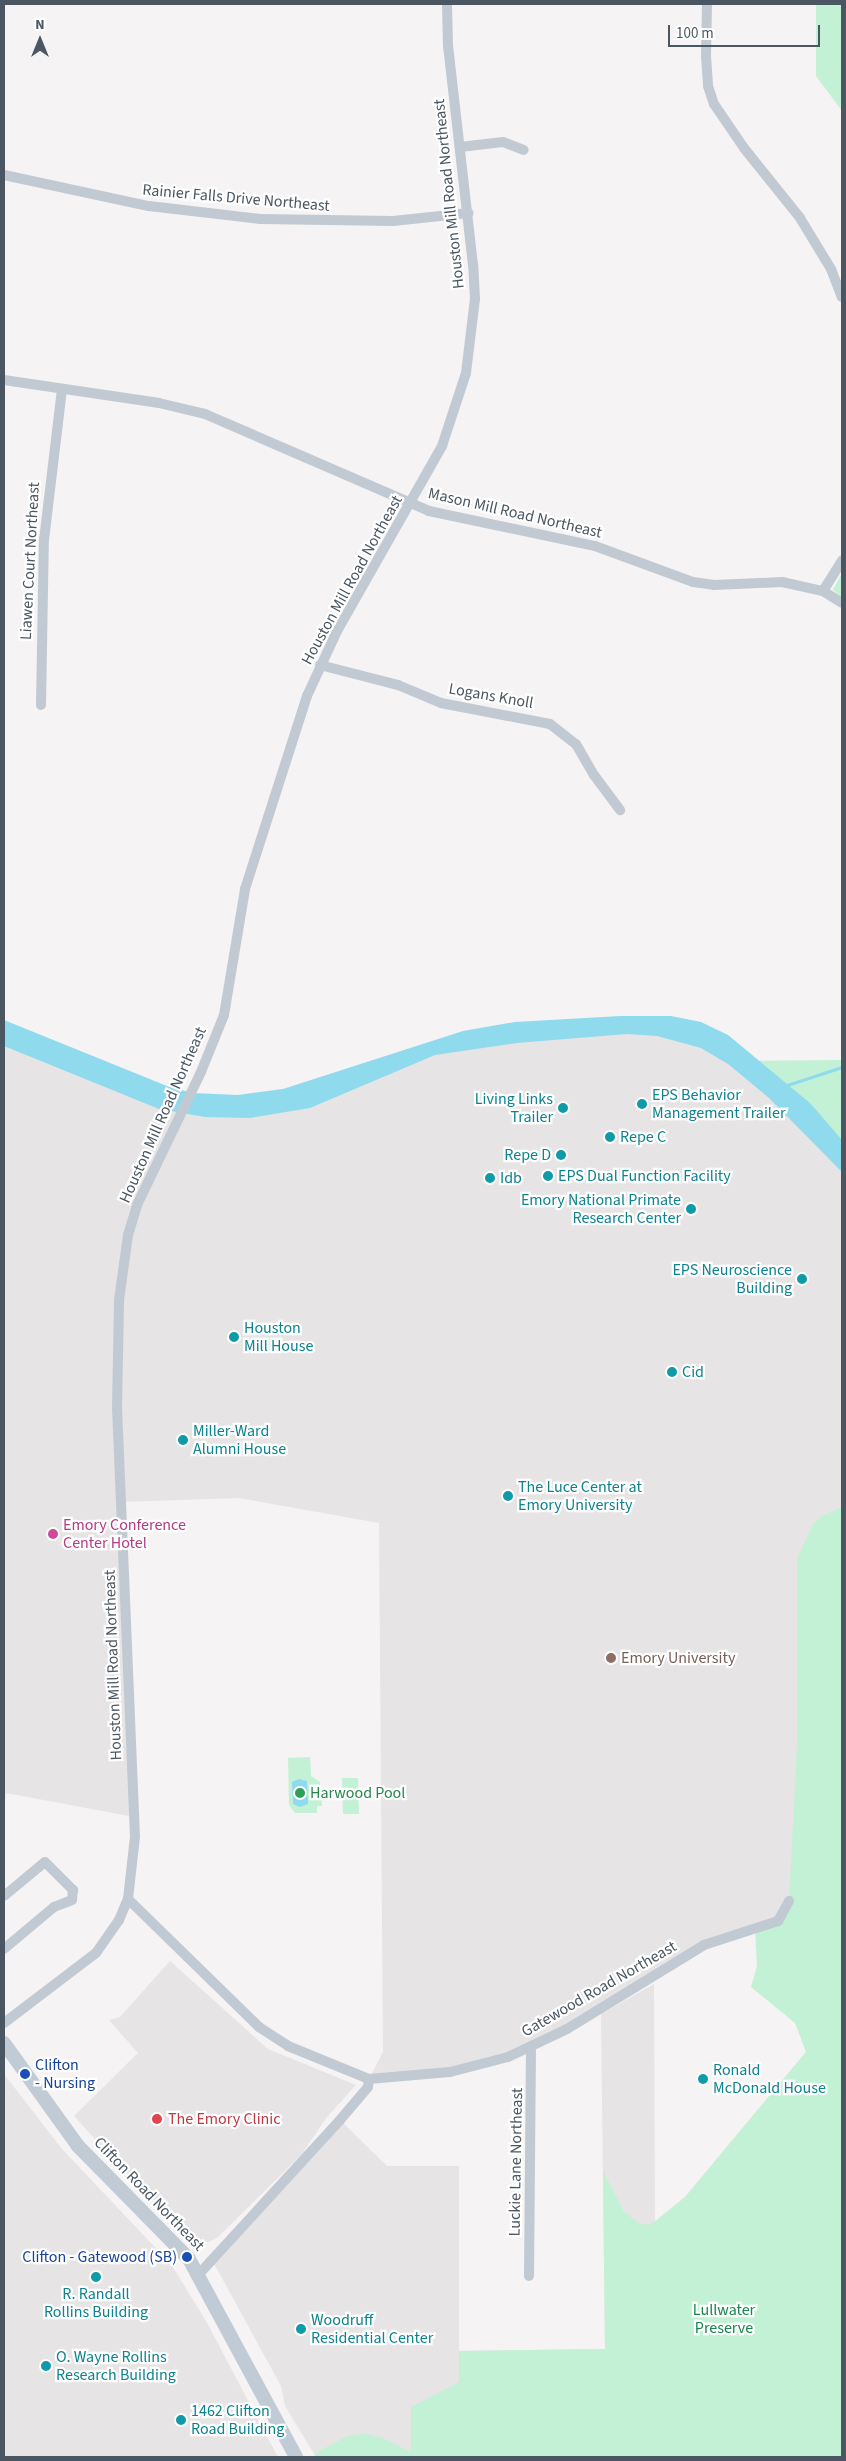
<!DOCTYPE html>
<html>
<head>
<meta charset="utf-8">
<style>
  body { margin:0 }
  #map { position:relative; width:846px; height:2461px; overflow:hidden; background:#f5f3f3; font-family:"Source Sans 3",sans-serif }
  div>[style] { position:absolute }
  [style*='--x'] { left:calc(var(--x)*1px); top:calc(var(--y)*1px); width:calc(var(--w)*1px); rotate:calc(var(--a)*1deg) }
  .education>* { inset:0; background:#e6e4e5 }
  .green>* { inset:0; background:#c3f1d5 }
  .water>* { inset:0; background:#90daee }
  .stream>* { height:3px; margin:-1.5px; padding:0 1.5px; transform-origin:1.5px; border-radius:1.5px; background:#90daee }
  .minor>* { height:10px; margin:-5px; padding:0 5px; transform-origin:5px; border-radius:5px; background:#c1cad2 }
  .secondary>* { height:14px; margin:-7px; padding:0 7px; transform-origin:7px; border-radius:7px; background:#c1cbd6 }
  .dots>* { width:14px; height:14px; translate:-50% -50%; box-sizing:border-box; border:2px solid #fff; border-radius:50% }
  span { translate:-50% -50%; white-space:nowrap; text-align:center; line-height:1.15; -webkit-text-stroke:4.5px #fff; paint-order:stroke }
  .street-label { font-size:16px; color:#4a5661 }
  .culture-label { font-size:16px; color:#0d838f }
  .left { translate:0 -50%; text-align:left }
  .right { translate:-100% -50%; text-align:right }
  .hotel-label { font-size:16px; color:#b23c85 }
  .education-label { font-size:16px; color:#785e54 }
  .leisure-label { font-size:16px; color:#27864d }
  .transit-label { font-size:16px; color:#164399 }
  .health-label { font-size:16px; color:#be3a42 }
  .park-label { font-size:16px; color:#17864f }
  .frame { position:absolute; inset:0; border:5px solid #4a5661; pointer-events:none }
  .north { position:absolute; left:15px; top:15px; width:50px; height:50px; -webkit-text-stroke:4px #fff; paint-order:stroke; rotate:0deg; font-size:14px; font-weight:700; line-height:20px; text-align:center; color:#4a5661 }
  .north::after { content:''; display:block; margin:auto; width:18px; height:22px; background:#4a5661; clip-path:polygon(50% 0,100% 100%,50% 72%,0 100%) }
  .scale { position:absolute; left:668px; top:25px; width:152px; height:22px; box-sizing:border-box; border:2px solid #4a5661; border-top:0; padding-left:6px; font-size:15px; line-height:18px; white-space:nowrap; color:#4a5661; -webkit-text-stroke:4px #fff; paint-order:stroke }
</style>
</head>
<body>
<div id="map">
  <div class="education">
    <div style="clip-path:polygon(592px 1028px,693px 1035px,842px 1157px,842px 2457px,316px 2457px,285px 2406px,281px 2386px,211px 2258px,340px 2120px,387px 2166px,459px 2166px,459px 2351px,605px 2349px,601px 2014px,654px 1984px,655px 2222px,685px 2197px,806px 2052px,808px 1930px,732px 1934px,567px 2029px,486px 2064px,369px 2079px,383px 2052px,379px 1523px,239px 1498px,121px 1502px,134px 1817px,6px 1793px,4px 1810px,4px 1032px,109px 1077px,255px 1107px,411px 1053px)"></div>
    <div style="clip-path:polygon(170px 1961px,268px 2049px,356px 2085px,327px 2117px,301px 2155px,217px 2238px,208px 2242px,202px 2241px,131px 2179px,74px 2116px,138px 2053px,109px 2020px,120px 2017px)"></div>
    <div style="clip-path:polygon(4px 2074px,62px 2149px,171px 2264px,206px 2321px,278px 2457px,4px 2457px)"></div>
  </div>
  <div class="green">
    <div style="clip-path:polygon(816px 4px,842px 4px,842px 111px,816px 76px)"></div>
    <div style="clip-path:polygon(842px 573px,842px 597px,833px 590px)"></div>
    <div style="clip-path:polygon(842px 1060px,842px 1157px,741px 1061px)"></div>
    <div style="clip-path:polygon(842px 1507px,842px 2457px,316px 2457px,314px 2454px,345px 2437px,363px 2433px,383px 2438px,411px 2452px,411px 2407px,459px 2382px,459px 2351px,605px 2349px,603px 2171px,624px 2212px,637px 2222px,646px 2225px,654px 2222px,685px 2197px,806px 2052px,795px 2023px,751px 1987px,757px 1966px,755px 1928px,770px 1926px,789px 1901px,797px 1746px,797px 1559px,813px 1524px,820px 1517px)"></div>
    <div style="clip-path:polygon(310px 1757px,311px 1776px,320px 1782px,322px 1806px,317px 1806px,317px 1813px,295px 1813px,289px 1805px,288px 1758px)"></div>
    <div style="clip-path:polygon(342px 1778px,358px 1778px,359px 1814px,343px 1814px)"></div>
  </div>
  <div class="water">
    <div style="clip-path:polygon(620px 1016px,671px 1016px,701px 1022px,728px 1035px,810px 1103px,842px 1140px,842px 1172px,769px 1098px,728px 1064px,701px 1048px,657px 1036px,627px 1034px,517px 1043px,435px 1055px,310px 1108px,250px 1118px,205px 1117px,159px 1109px,4px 1046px,4px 1020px,167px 1086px,192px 1093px,238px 1095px,283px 1089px,463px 1031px,515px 1022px)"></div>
    <div style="clip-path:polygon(299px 1779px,307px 1781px,308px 1804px,300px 1807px,293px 1804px,292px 1782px)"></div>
  </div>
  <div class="stream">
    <div style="--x:784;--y:1086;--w:61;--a:-18.1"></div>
  </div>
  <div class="minor">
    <div style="--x:707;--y:4;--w:52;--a:91.1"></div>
    <div style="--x:706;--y:56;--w:30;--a:86"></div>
    <div style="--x:708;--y:86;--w:19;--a:72"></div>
    <div style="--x:714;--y:104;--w:53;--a:55.7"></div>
    <div style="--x:744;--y:148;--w:90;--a:51.3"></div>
    <div style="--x:800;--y:218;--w:60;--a:58.7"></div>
    <div style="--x:831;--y:269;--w:30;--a:69"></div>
    <div style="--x:460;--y:147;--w:43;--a:-6.6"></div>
    <div style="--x:503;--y:142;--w:22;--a:21"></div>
    <div style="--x:4;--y:175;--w:148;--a:12.1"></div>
    <div style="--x:149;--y:206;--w:112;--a:6.7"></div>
    <div style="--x:260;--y:219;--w:133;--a:0.9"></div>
    <div style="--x:393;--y:221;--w:76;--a:-6"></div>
    <div style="--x:4;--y:380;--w:157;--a:8.4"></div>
    <div style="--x:159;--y:403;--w:47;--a:13.4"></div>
    <div style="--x:205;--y:414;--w:244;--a:23.4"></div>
    <div style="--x:429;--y:511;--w:170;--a:11.9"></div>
    <div style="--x:595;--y:546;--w:104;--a:20.2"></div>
    <div style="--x:693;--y:582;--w:21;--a:8"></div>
    <div style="--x:714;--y:585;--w:68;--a:-2.5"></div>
    <div style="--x:782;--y:582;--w:42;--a:12.4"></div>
    <div style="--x:823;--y:591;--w:22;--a:32"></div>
    <div style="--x:823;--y:591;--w:36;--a:-58"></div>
    <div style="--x:320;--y:665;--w:81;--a:14.4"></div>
    <div style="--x:398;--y:685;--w:47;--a:22.7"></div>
    <div style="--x:441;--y:703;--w:111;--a:10.9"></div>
    <div style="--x:550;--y:724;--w:33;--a:38"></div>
    <div style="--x:576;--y:744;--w:36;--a:60"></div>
    <div style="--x:594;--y:775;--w:44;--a:53.4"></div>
    <div style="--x:41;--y:705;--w:165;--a:-89"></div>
    <div style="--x:44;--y:540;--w:152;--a:-83.2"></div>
    <div style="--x:4;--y:1896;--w:53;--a:-39.7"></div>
    <div style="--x:45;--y:1862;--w:40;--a:45"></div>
    <div style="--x:73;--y:1890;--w:10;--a:96"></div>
    <div style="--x:72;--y:1900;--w:19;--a:159"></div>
    <div style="--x:54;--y:1907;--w:65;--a:140"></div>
    <div style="--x:128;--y:1899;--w:183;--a:44.3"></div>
    <div style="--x:259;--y:2027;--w:35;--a:33"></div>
    <div style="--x:288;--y:2046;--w:87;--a:22.2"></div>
    <div style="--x:4;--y:2023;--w:116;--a:-37.3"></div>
    <div style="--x:96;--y:1953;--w:40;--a:-55.1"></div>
    <div style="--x:119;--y:1920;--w:23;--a:-67"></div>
    <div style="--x:128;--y:1899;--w:62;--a:-83.6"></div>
    <div style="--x:135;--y:1837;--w:429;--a:-92.4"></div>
    <div style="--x:117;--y:1408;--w:108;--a:-88.9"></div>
    <div style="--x:119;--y:1300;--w:66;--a:-82.1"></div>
    <div style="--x:128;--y:1235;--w:31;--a:-73"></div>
    <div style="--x:137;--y:1205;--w:148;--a:-64.3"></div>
    <div style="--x:201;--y:1072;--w:61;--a:-68"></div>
    <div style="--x:224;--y:1015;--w:128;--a:-80.5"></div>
    <div style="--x:245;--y:889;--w:203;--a:-72.2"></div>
    <div style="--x:307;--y:696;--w:72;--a:-65.2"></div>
    <div style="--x:337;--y:631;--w:213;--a:-60.4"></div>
    <div style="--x:442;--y:446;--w:77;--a:-71.8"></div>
    <div style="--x:466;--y:373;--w:75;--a:-83.1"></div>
    <div style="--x:475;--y:299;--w:34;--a:-93"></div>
    <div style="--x:473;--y:265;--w:220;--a:-96.5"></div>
    <div style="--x:448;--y:46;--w:42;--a:-91.4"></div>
    <div style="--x:199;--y:2274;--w:209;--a:-47.5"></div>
    <div style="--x:340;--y:2120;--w:43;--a:-49.7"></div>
    <div style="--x:368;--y:2087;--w:8;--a:-83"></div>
    <div style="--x:369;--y:2079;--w:81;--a:-4.9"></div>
    <div style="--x:450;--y:2072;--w:60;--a:-14.5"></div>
    <div style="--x:508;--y:2057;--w:65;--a:-25.4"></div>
    <div style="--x:567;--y:2029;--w:161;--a:-31.5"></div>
    <div style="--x:704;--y:1945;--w:78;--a:-18"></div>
    <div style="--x:778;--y:1921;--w:23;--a:-61"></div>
    <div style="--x:529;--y:2276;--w:229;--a:-89.5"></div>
  </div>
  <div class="secondary">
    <div style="--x:4;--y:2043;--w:127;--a:54.3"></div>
    <div style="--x:78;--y:2146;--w:158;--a:45.5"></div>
    <div style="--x:189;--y:2259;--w:225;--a:61.6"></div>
  </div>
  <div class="dots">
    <div style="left:642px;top:1104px;background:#0f9aa8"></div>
    <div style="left:563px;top:1108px;background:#0f9aa8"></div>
    <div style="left:610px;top:1137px;background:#0f9aa8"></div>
    <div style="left:561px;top:1155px;background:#0f9aa8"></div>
    <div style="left:548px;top:1176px;background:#0f9aa8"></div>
    <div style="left:490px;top:1178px;background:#0f9aa8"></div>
    <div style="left:691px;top:1209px;background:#0f9aa8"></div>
    <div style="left:802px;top:1279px;background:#0f9aa8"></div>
    <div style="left:234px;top:1337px;background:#0f9aa8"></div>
    <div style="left:672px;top:1372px;background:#0f9aa8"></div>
    <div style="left:183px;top:1440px;background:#0f9aa8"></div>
    <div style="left:508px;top:1496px;background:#0f9aa8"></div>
    <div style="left:53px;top:1534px;background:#d1479c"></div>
    <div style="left:611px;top:1658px;background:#8d6e63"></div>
    <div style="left:300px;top:1793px;background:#2e9e5b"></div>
    <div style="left:25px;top:2074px;background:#1a4fb4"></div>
    <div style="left:703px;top:2079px;background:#0f9aa8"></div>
    <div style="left:157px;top:2119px;background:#e0444e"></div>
    <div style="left:187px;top:2257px;background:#1a4fb4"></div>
    <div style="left:96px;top:2277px;background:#0f9aa8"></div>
    <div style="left:301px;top:2329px;background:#0f9aa8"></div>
    <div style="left:46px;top:2366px;background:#0f9aa8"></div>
    <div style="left:181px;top:2420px;background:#0f9aa8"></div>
  </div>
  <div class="street-label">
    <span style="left:449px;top:194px;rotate:-96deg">Houston Mill Road Northeast</span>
    <span style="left:236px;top:198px;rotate:5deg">Rainier Falls Drive Northeast</span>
    <span style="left:515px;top:513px;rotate:13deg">Mason Mill Road Northeast</span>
    <span style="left:30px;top:561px;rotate:-87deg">Liawen Court Northeast</span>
    <span style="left:352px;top:580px;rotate:-61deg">Houston Mill Road Northeast</span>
    <span style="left:491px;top:696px;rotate:10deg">Logans Knoll</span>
    <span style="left:163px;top:1115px;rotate:-66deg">Houston Mill Road Northeast</span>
    <span style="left:113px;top:1665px;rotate:-92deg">Houston Mill Road Northeast</span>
    <span style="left:599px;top:1989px;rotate:-30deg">Gatewood Road Northeast</span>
    <span style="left:516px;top:2162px;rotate:-89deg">Luckie Lane Northeast</span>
    <span style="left:149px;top:2194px;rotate:46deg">Clifton Road Northeast</span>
  </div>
  <div class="culture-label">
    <span class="left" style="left:652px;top:1104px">EPS Behavior<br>Management Trailer</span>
    <span class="right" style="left:553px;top:1108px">Living Links<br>Trailer</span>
    <span class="left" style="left:620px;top:1137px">Repe C</span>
    <span class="right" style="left:551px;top:1155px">Repe D</span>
    <span class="left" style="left:558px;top:1176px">EPS Dual Function Facility</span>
    <span class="left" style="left:500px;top:1178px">Idb</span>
    <span class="right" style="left:681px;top:1209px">Emory National Primate<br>Research Center</span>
    <span class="right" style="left:792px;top:1279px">EPS Neuroscience<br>Building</span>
    <span class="left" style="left:244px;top:1337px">Houston<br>Mill House</span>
    <span class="left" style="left:682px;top:1372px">Cid</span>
    <span class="left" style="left:193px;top:1440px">Miller-Ward<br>Alumni House</span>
    <span class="left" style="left:518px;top:1496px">The Luce Center at<br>Emory University</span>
    <span class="left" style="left:713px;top:2079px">Ronald<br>McDonald House</span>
    <span style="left:96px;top:2303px">R. Randall<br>Rollins Building</span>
    <span class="left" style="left:311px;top:2329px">Woodruff<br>Residential Center</span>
    <span class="left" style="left:56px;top:2366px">O. Wayne Rollins<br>Research Building</span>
    <span class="left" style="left:191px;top:2420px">1462 Clifton<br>Road Building</span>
  </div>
  <div class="hotel-label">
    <span class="left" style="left:63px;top:1534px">Emory Conference<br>Center Hotel</span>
  </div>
  <div class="education-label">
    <span class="left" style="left:621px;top:1658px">Emory University</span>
  </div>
  <div class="leisure-label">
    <span class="left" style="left:310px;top:1793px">Harwood Pool</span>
  </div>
  <div class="transit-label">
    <span class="left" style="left:35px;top:2074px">Clifton<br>- Nursing</span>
    <span class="right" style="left:177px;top:2257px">Clifton - Gatewood (SB)</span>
  </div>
  <div class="health-label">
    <span class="left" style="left:168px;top:2119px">The Emory Clinic</span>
  </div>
  <div class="park-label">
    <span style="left:724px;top:2319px">Lullwater<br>Preserve</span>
  </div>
  <div class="frame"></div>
  <div class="north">N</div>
  <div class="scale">100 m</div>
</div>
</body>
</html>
